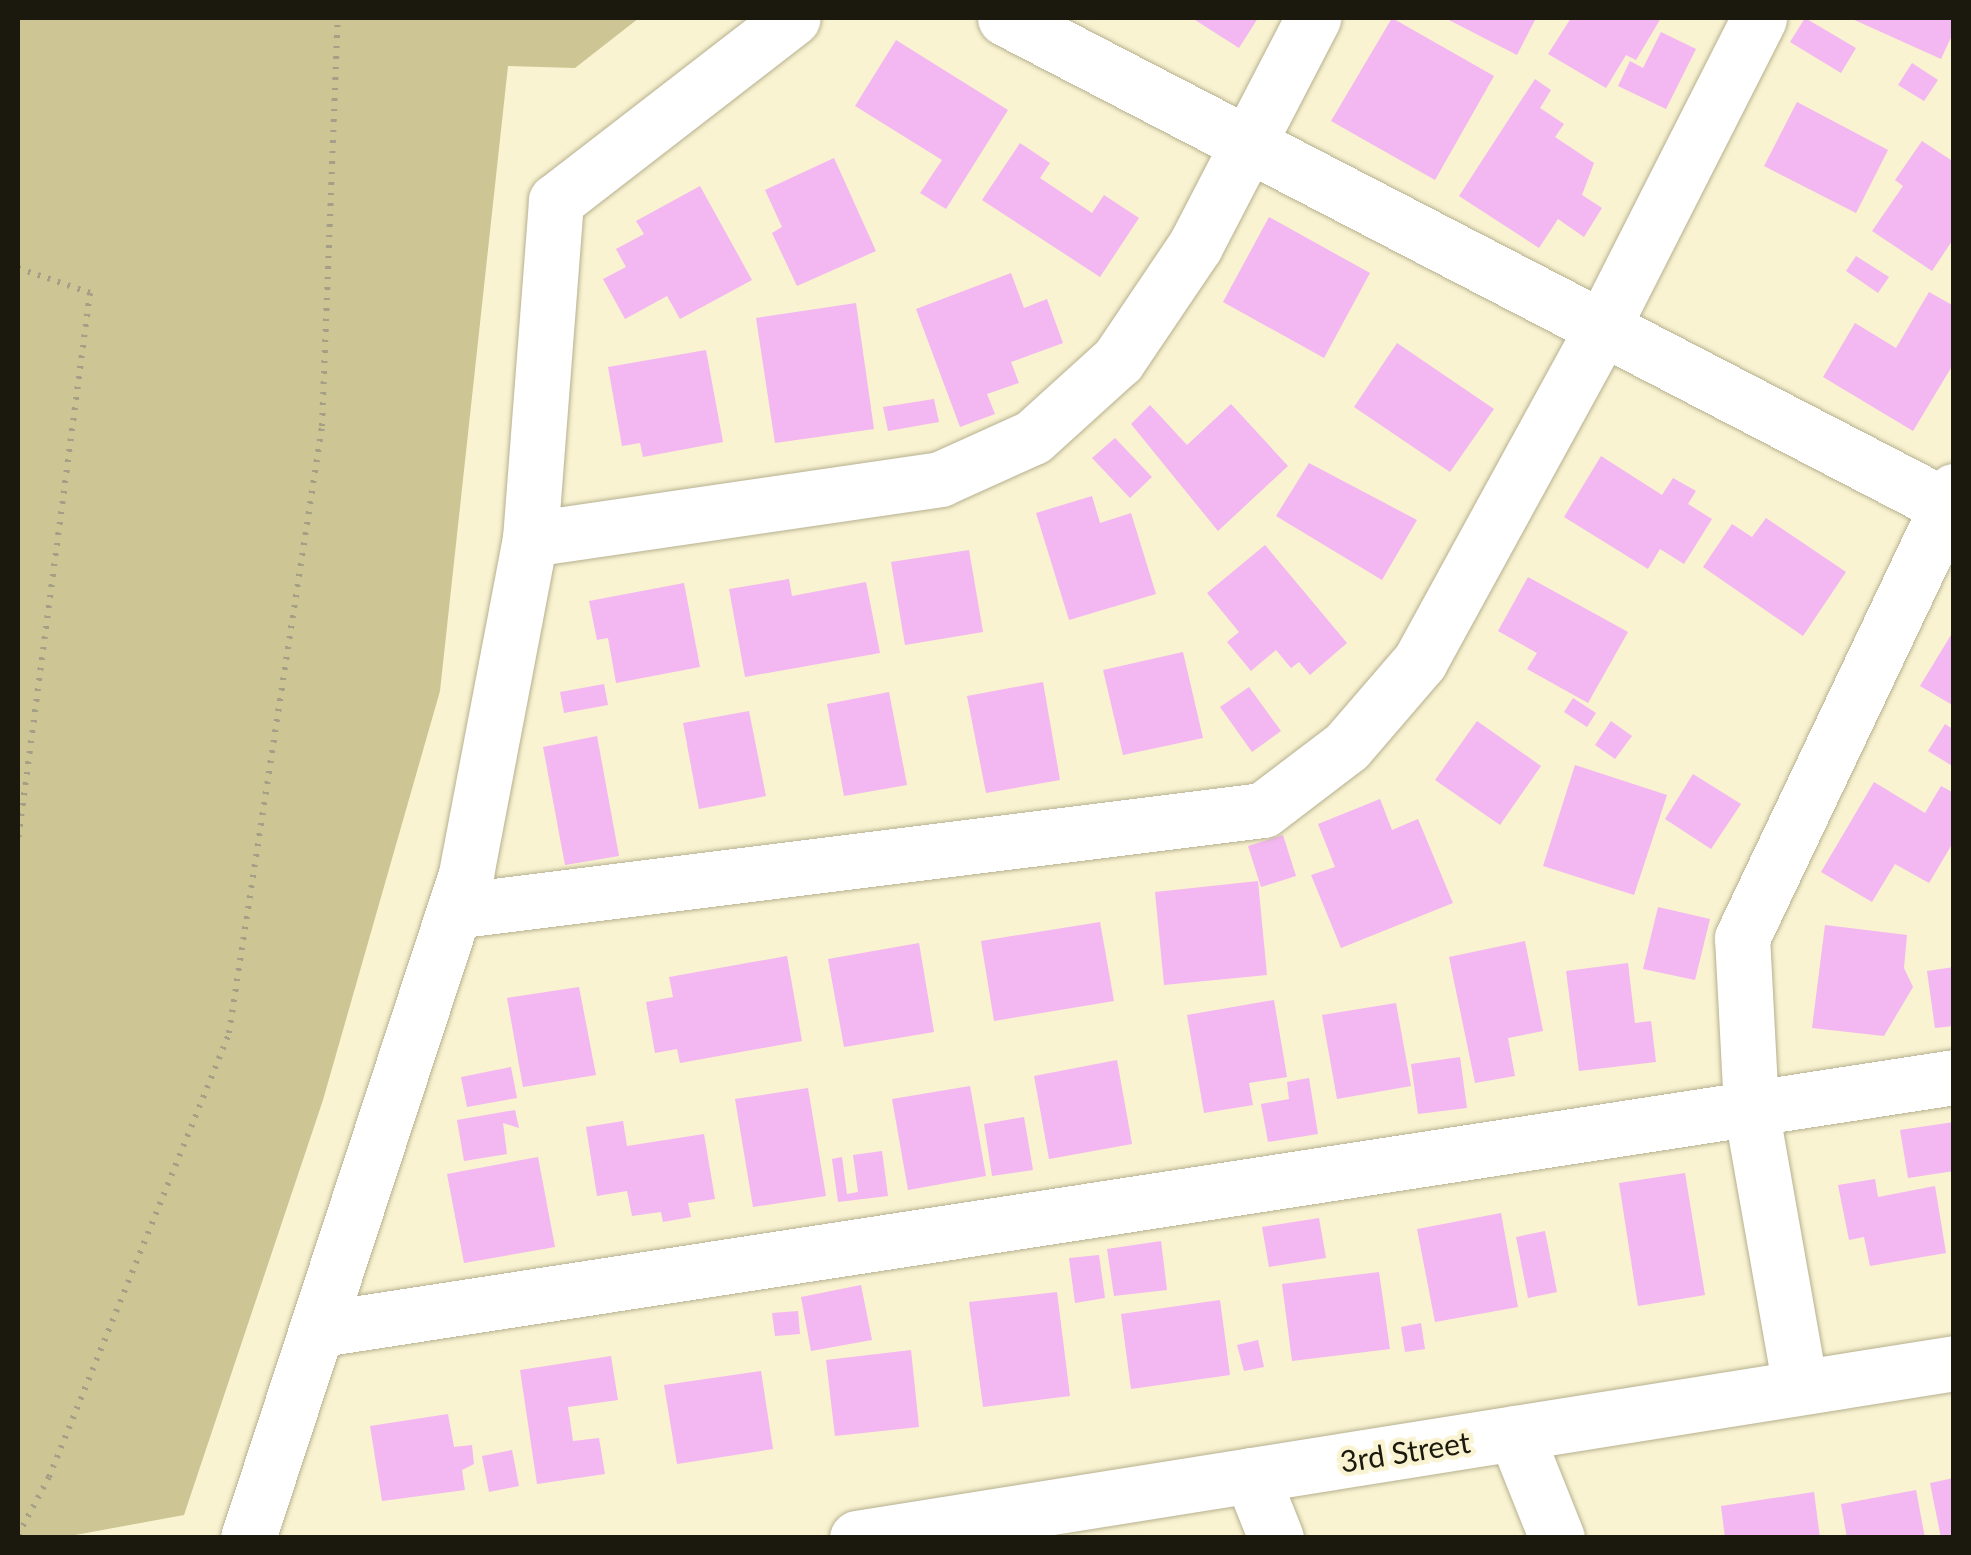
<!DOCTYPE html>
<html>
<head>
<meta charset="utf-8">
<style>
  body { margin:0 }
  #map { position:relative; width:1971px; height:1555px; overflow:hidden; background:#f9f3d1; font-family:Lato,sans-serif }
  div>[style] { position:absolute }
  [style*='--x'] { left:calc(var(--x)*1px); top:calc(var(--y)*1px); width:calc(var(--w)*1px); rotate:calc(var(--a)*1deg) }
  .green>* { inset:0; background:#cec594 }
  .building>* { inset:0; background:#f3b7f1 }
  .path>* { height:6px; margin-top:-3px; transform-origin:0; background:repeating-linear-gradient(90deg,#a49f86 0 2.5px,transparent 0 10.5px) }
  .roads { filter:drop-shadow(0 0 2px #b6b090) drop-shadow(0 0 2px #b6b090) }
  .minor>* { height:55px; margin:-27.5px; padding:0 27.5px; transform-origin:27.5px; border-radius:27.5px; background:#fff }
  span { translate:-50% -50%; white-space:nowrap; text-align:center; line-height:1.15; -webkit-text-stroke:9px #f9f3d1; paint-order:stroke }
  .street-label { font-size:30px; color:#1b190d }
  .frame { position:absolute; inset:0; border:20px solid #1b190d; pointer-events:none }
</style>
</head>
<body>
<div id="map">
  <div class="green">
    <div style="clip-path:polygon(18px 18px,639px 18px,575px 68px,508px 66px,440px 691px,323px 1100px,184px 1515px,59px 1538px,18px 1537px)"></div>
  </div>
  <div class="building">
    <div style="clip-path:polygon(1192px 18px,1258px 18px,1239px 48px)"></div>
    <div style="clip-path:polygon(1392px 18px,1494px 76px,1435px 180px,1331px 121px)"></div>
    <div style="clip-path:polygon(1445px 18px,1536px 18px,1517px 55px)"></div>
    <div style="clip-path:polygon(1571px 18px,1661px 18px,1636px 60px,1626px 55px,1606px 88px,1548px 54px)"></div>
    <div style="clip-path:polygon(1805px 18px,1856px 48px,1841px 73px,1790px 42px)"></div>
    <div style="clip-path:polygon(1850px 18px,1954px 18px,1954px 31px,1941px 59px)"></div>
    <div style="clip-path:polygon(1661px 32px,1696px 49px,1666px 109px,1618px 86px,1630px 61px,1643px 68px)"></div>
    <div style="clip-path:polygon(896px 40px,1008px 110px,946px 209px,920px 193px,942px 160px,855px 106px)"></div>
    <div style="clip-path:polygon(1912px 63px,1938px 80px,1924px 101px,1898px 85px)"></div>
    <div style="clip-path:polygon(1535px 79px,1551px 90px,1540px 108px,1564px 124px,1555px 137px,1594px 163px,1582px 195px,1602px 208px,1584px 237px,1558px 219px,1539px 248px,1459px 196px)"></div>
    <div style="clip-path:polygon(1797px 102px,1888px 150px,1856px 213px,1764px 166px)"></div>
    <div style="clip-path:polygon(1922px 141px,1954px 162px,1954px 238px,1932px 271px,1872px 231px,1903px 186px,1895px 180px)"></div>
    <div style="clip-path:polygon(1020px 143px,1050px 163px,1040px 178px,1092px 213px,1104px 195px,1139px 218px,1100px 277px,982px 200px)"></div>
    <div style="clip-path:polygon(834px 158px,876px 251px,797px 286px,772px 233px,782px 227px,765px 190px)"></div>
    <div style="clip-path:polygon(700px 186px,752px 280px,680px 319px,667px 296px,625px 319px,603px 279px,626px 267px,616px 249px,644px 234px,636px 221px)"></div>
    <div style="clip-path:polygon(1269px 217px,1370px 273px,1324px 358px,1223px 302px)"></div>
    <div style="clip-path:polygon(1856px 256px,1889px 277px,1878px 293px,1846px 271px)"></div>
    <div style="clip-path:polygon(1011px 273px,1024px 308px,1047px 299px,1063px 343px,1011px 362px,1019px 383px,987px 394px,995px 414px,960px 427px,916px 309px)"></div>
    <div style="clip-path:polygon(1929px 292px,1954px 306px,1954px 363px,1913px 431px,1823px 377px,1855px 323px,1896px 348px)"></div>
    <div style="clip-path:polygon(856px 303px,874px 429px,775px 443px,756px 318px)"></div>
    <div style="clip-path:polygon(1397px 343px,1494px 409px,1450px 472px,1354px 407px)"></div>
    <div style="clip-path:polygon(706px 350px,723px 442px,643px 457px,640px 443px,622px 446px,608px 367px)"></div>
    <div style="clip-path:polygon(934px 399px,939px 422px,888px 431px,883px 407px)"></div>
    <div style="clip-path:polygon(1231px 404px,1288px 466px,1218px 531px,1131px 424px,1150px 405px,1187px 445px)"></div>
    <div style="clip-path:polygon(1115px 438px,1152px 477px,1130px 498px,1092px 458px)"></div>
    <div style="clip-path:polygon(1601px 456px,1662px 495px,1673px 478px,1696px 491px,1688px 504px,1712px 519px,1684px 564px,1660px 549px,1648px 569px,1564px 517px)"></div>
    <div style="clip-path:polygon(1309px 463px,1417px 520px,1382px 580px,1276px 516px)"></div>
    <div style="clip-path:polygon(1092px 496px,1100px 523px,1131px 513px,1156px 594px,1069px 620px,1036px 513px)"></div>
    <div style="clip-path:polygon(1766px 518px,1846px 572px,1803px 636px,1703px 567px,1732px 524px,1752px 537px)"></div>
    <div style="clip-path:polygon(1265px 545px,1347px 643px,1310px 675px,1299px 662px,1291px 668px,1276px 650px,1251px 671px,1227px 642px,1239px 632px,1207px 593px)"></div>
    <div style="clip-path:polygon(969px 550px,983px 632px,905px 645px,891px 562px)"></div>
    <div style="clip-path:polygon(1528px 577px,1628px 632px,1588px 703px,1527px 669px,1537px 653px,1498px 631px)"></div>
    <div style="clip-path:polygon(789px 579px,792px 596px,866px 582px,880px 653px,745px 677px,729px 589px)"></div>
    <div style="clip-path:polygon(684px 583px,700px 667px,616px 683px,608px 638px,597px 640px,589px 601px)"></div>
    <div style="clip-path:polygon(1954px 630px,1954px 706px,1920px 686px)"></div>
    <div style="clip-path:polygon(1183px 652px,1203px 738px,1123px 755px,1103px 670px)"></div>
    <div style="clip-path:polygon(1043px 682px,1060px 780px,986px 793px,967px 696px)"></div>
    <div style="clip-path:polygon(604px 684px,608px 705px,564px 713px,560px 692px)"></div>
    <div style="clip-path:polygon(1249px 687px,1281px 731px,1252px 752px,1220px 707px)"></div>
    <div style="clip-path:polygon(889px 692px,907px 785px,844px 796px,827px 704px)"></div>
    <div style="clip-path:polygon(1573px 698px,1596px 713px,1587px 727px,1564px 712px)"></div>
    <div style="clip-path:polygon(749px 711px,766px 796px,699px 809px,683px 723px)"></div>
    <div style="clip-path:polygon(1477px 721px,1541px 766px,1500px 825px,1435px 780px)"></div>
    <div style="clip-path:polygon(1611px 721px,1632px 736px,1615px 759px,1595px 745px)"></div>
    <div style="clip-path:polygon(1945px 724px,1954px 730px,1954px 767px,1928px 751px)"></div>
    <div style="clip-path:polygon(597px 736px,619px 856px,565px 865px,543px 747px)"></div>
    <div style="clip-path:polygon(1575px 765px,1667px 795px,1634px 895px,1543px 866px)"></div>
    <div style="clip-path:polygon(1693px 774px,1741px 804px,1711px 849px,1665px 819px)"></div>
    <div style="clip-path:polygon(1874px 782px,1925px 813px,1941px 786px,1954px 793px,1954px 841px,1929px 883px,1895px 864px,1872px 902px,1821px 872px)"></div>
    <div style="clip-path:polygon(1380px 799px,1392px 830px,1418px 819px,1453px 903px,1341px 948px,1311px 875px,1335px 867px,1318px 824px)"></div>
    <div style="clip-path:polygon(1283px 835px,1296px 876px,1261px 887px,1248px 846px)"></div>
    <div style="clip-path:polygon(1258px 881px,1267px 975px,1164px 985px,1155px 892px)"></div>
    <div style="clip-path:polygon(1658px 907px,1710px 919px,1695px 980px,1643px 969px)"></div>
    <div style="clip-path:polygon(1100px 922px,1114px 1001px,994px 1021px,981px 941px)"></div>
    <div style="clip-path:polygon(1825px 925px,1907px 935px,1904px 968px,1913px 987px,1884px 1036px,1812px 1028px)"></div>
    <div style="clip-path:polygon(1525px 941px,1543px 1031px,1508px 1038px,1515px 1076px,1475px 1083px,1449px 957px)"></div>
    <div style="clip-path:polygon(919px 943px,934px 1032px,844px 1047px,828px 959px)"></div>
    <div style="clip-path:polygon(787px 956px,802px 1041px,680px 1063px,677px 1049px,655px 1053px,646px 1002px,673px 997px,669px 977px)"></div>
    <div style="clip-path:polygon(1628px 963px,1635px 1023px,1651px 1021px,1656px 1062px,1579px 1071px,1566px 971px)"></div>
    <div style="clip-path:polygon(1954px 967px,1954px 1026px,1935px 1028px,1927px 971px)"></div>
    <div style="clip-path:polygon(579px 987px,596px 1075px,523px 1087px,507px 998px)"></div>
    <div style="clip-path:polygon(1274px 1000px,1287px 1077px,1249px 1083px,1253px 1105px,1204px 1113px,1187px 1015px)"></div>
    <div style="clip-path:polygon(1396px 1003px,1411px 1086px,1337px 1099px,1322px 1015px)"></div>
    <div style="clip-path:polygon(1460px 1057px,1467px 1108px,1418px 1114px,1411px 1064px)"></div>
    <div style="clip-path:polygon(1117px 1060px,1132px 1144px,1049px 1159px,1034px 1076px)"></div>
    <div style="clip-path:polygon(511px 1067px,517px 1098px,467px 1107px,461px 1077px)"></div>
    <div style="clip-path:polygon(1309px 1078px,1318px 1134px,1268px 1142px,1261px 1104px,1289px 1099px,1287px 1082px)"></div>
    <div style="clip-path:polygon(970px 1086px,986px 1176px,908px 1190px,892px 1099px)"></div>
    <div style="clip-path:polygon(808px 1088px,826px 1196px,753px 1207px,735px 1099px)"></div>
    <div style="clip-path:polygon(515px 1110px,519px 1128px,503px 1123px,507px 1154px,464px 1161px,457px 1120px)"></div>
    <div style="clip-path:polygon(1024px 1117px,1033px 1170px,992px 1176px,984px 1124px)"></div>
    <div style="clip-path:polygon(623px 1121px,627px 1146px,704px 1134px,715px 1199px,688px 1203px,691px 1217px,663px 1222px,661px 1212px,632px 1216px,627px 1191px,597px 1196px,586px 1127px)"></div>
    <div style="clip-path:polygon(1954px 1122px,1954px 1171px,1908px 1178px,1900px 1130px)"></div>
    <div style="clip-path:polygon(882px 1151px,888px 1196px,838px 1202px,832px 1159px,842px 1157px,847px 1194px,858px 1192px,853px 1155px)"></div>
    <div style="clip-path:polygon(538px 1157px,555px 1247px,464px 1263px,447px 1174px)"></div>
    <div style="clip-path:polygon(1685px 1173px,1705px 1295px,1638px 1306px,1619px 1183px)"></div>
    <div style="clip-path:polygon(1875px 1179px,1878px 1197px,1935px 1186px,1946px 1253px,1870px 1266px,1864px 1237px,1849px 1240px,1838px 1185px)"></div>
    <div style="clip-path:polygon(1501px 1213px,1518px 1307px,1435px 1322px,1417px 1229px)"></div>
    <div style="clip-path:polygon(1319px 1218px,1326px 1258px,1269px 1267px,1262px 1227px)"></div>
    <div style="clip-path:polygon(1545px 1231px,1557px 1292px,1528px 1298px,1516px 1237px)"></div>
    <div style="clip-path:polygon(1161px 1241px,1167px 1290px,1114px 1296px,1107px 1249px)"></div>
    <div style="clip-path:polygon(1099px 1255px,1105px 1298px,1075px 1303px,1069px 1258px)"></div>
    <div style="clip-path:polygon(1379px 1272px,1390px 1349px,1292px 1361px,1282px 1284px)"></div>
    <div style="clip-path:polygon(861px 1285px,872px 1340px,811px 1351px,801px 1297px)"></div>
    <div style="clip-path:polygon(1057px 1292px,1070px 1396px,983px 1407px,969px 1302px)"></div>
    <div style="clip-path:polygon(1220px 1300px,1230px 1375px,1131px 1389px,1121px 1314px)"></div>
    <div style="clip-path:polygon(798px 1311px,800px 1334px,775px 1336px,772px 1313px)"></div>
    <div style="clip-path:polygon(1421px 1323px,1425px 1349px,1405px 1352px,1401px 1327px)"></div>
    <div style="clip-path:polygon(1258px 1340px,1264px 1367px,1244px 1371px,1237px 1345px)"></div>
    <div style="clip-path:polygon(911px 1350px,919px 1427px,835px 1436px,826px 1360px)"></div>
    <div style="clip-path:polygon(611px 1356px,618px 1400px,568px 1407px,573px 1441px,599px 1438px,605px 1474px,537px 1484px,520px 1370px)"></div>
    <div style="clip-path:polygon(761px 1371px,773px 1449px,677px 1464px,664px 1385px)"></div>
    <div style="clip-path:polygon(448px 1414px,454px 1447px,472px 1445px,474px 1464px,462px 1470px,465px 1490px,382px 1501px,370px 1426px)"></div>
    <div style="clip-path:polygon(512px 1450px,519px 1486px,489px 1492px,482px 1456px)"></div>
    <div style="clip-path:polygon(1954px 1478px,1954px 1538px,1941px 1538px,1930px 1483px)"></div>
    <div style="clip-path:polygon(1916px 1490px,1925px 1538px,1847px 1538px,1841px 1504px)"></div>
    <div style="clip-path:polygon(1814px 1492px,1820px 1538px,1725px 1538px,1721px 1506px)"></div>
  </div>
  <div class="path">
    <div style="--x:18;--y:268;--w:76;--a:19.1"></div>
    <div style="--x:90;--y:293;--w:553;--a:97.49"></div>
    <div style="--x:18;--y:1535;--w:66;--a:-61.9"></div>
    <div style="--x:49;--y:1477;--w:479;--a:-67.9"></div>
    <div style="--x:229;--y:1033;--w:614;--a:-81.29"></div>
    <div style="--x:322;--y:426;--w:408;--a:-87.8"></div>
  </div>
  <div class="roads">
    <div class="minor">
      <div style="--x:1005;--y:18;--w:1069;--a:27.4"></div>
      <div style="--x:530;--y:539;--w:414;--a:-8.3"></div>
      <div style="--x:940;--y:479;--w:102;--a:-24.3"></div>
      <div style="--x:1033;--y:437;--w:115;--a:-42.2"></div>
      <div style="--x:1118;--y:360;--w:138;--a:-56"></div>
      <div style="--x:1195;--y:246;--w:257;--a:-62.6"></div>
      <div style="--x:454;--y:911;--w:815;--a:-7.12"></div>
      <div style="--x:1263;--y:810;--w:106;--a:-37.3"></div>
      <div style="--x:1347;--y:746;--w:112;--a:-49.3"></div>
      <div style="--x:1420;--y:661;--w:379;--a:-61.3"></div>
      <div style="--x:1602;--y:328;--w:347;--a:-63.1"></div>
      <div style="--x:321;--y:1329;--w:1652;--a:-8.77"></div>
      <div style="--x:1800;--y:1387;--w:283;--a:-100"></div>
      <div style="--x:1751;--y:1108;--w:170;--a:-93"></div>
      <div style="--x:1742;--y:938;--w:495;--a:-64.6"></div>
      <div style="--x:1515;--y:1433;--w:113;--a:68.2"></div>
      <div style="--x:1251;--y:1475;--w:68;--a:68.4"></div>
      <div style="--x:248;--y:1538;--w:699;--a:-71.82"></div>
      <div style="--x:466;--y:874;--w:341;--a:-79.2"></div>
      <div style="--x:530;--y:539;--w:339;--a:-85.6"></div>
      <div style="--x:556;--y:201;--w:299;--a:-37.7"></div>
      <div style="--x:857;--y:1538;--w:1111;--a:-9.06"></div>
    </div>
  </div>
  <div class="street-label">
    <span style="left:1405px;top:1451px;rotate:-9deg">3rd Street</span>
  </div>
  <div class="frame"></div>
</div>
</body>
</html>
